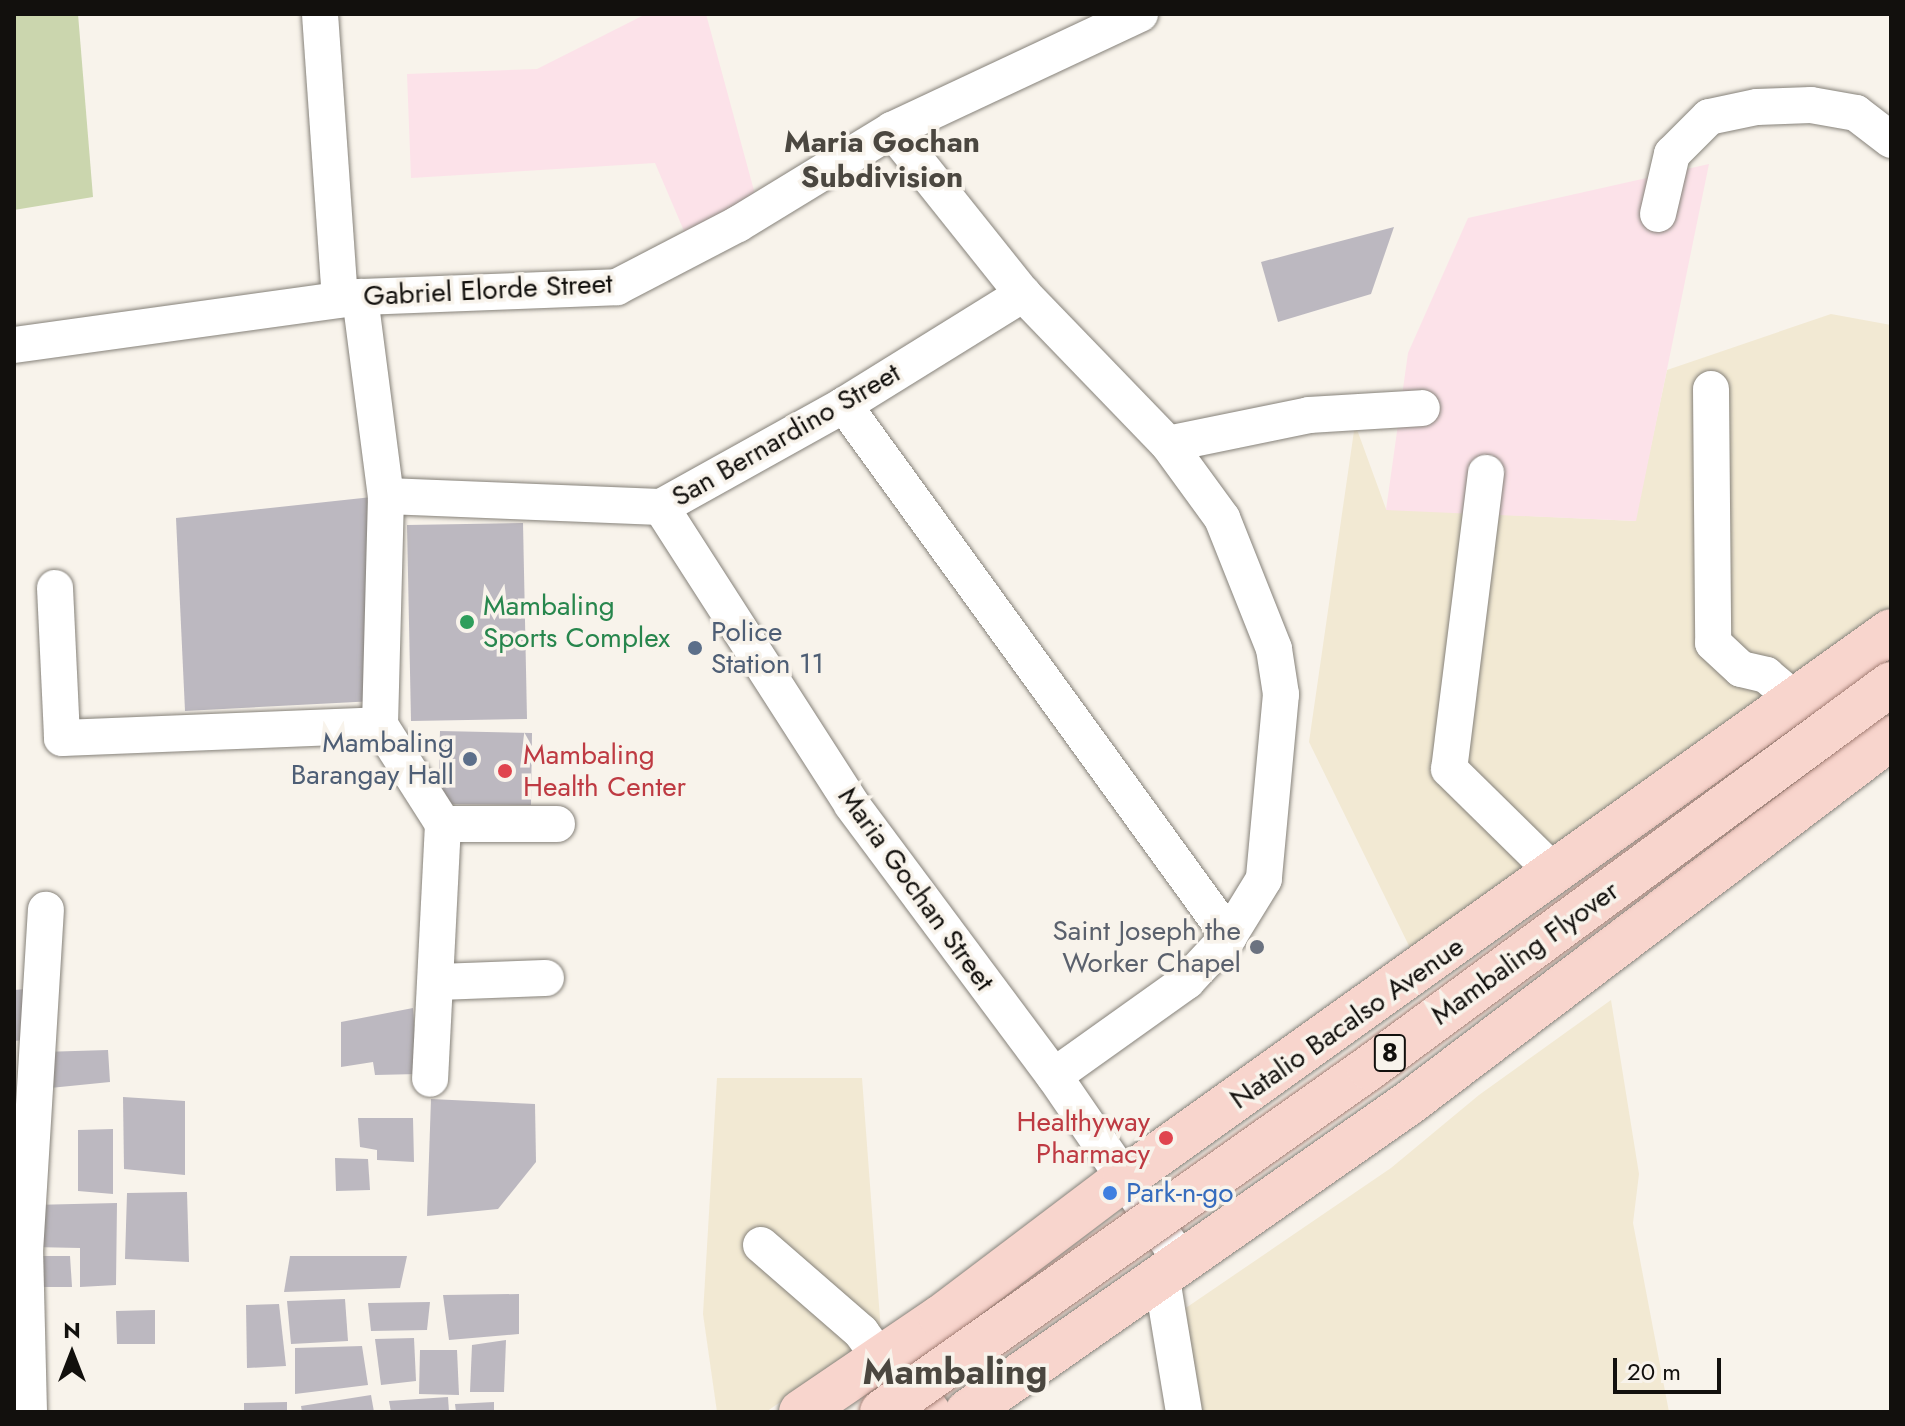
<!DOCTYPE html>
<html>
<head>
<meta charset="utf-8">
<style>
  body { margin:0 }
  #map { position:relative; width:1905px; height:1426px; overflow:hidden; background:#f8f3eb; font-family:Jost,sans-serif }
  div>[style] { position:absolute }
  [style*='--x'] { left:calc(var(--x)*1px); top:calc(var(--y)*1px); width:calc(var(--w)*1px); rotate:calc(var(--a)*1deg) }
  .commercial>* { inset:0; background:#f2e9d3 }
  .industrial>* { inset:0; background:#fce2e9 }
  .green>* { inset:0; background:#cbd6ae }
  .building>* { inset:0; background:#bcb8c0 }
  .roads { filter:drop-shadow(0 0 2px #86827a) drop-shadow(0 0 2px #86827a) }
  .minor>* { height:36px; margin:-18px; padding:0 18px; transform-origin:18px; border-radius:18px; background:#fff }
  .major>* { height:44px; margin:-22px; padding:0 22px; transform-origin:22px; border-radius:22px; background:#f8d5cd }
  .bridges { filter:drop-shadow(0 0 2px #a47e74) drop-shadow(0 0 2px #a47e74) }
  .major-bridge>* { height:44px; margin:-22px; padding:0 22px; transform-origin:22px; border-radius:22px; background:#f8d5cd }
  .dots>* { width:22px; height:22px; translate:-50% -50%; box-sizing:border-box; border:4px solid #f8f3eb; border-radius:50% }
  span { translate:-50% -50%; white-space:nowrap; text-align:center; line-height:1.15; -webkit-text-stroke:7px #f8f3eb; paint-order:stroke }
  .shield-label span { padding:2px 6px; background:#f8f3eb; border:2px solid; border-radius:6px; -webkit-text-stroke-width:0 }
  .shield-label { font-size:26px; color:#12100d; font-weight:700 }
  .street-label { font-size:28px; color:#12100d }
  .leisure-label { font-size:28px; color:#27864d }
  .left { translate:0 -50%; text-align:left }
  .service-label { font-size:28px; color:#4e5e75 }
  .right { translate:-100% -50%; text-align:right }
  .health-label { font-size:28px; color:#be3a42 }
  .worship-label { font-size:28px; color:#5b616d }
  .shop-label { font-size:28px; color:#366cbe }
  .neighbourhood-label { font-size:30px; color:#4b4740; font-weight:700 }
  .district-label { font-size:36px; color:#4b4740; font-weight:700 }
  .frame { position:absolute; inset:0; border:16px solid #12100d; pointer-events:none }
  .north { position:absolute; left:32px; top:1314px; width:80px; height:80px; -webkit-text-stroke:6px #f8f3eb; paint-order:stroke; rotate:0deg; font-size:22px; font-weight:700; line-height:32px; text-align:center; color:#12100d }
  .north::after { content:''; display:block; margin:auto; width:28px; height:36px; background:#12100d; clip-path:polygon(50% 0,100% 100%,50% 72%,0 100%) }
  .scale { position:absolute; left:1613px; top:1358px; width:108px; height:36px; box-sizing:border-box; border:4px solid #12100d; border-top:0; padding-left:10px; font-size:24px; line-height:28px; white-space:nowrap; color:#12100d; -webkit-text-stroke:6px #f8f3eb; paint-order:stroke }
</style>
</head>
<body>
<div id="map">
  <div class="commercial">
    <div style="clip-path:polygon(1831px 314px,1891px 325px,1891px 609px,1621px 798px,1413px 954px,1309px 742px,1355px 424px,1386px 509px,1635px 521px,1667px 370px)"></div>
    <div style="clip-path:polygon(1611px 1000px,1639px 1174px,1633px 1223px,1669px 1412px,1168px 1412px,1155px 1329px,1391px 1168px,1479px 1095px)"></div>
    <div style="clip-path:polygon(717px 1078px,862px 1078px,881px 1332px,766px 1412px,717px 1412px,703px 1314px)"></div>
  </div>
  <div class="industrial">
    <div style="clip-path:polygon(646px 14px,706px 14px,756px 198px,687px 238px,655px 163px,411px 178px,407px 74px,537px 69px)"></div>
    <div style="clip-path:polygon(1709px 164px,1636px 521px,1386px 510px,1408px 353px,1468px 218px)"></div>
  </div>
  <div class="green">
    <div style="clip-path:polygon(14px 14px,78px 14px,93px 197px,14px 210px)"></div>
  </div>
  <div class="building">
    <div style="clip-path:polygon(1394px 227px,1371px 294px,1278px 322px,1261px 262px)"></div>
    <div style="clip-path:polygon(372px 497px,375px 701px,185px 711px,176px 518px)"></div>
    <div style="clip-path:polygon(523px 523px,527px 719px,411px 721px,407px 525px)"></div>
    <div style="clip-path:polygon(440px 731px,532px 733px,531px 805px,438px 804px)"></div>
    <div style="clip-path:polygon(26px 989px,25px 1040px,14px 1041px,14px 990px)"></div>
    <div style="clip-path:polygon(413px 1008px,418px 1074px,375px 1075px,373px 1062px,341px 1067px,341px 1022px)"></div>
    <div style="clip-path:polygon(108px 1050px,110px 1082px,40px 1089px,42px 1052px)"></div>
    <div style="clip-path:polygon(123px 1097px,185px 1101px,185px 1175px,124px 1169px)"></div>
    <div style="clip-path:polygon(431px 1099px,535px 1104px,536px 1162px,498px 1209px,427px 1216px)"></div>
    <div style="clip-path:polygon(358px 1118px,413px 1118px,414px 1162px,377px 1160px,377px 1150px,360px 1147px)"></div>
    <div style="clip-path:polygon(113px 1129px,113px 1194px,78px 1191px,78px 1130px)"></div>
    <div style="clip-path:polygon(335px 1158px,368px 1159px,370px 1190px,336px 1191px)"></div>
    <div style="clip-path:polygon(187px 1192px,189px 1262px,125px 1259px,127px 1193px)"></div>
    <div style="clip-path:polygon(117px 1203px,116px 1285px,80px 1287px,80px 1248px,33px 1247px,31px 1205px)"></div>
    <div style="clip-path:polygon(30px 1256px,70px 1256px,72px 1287px,29px 1287px)"></div>
    <div style="clip-path:polygon(290px 1256px,407px 1256px,400px 1288px,284px 1292px)"></div>
    <div style="clip-path:polygon(519px 1294px,519px 1334px,449px 1340px,443px 1295px)"></div>
    <div style="clip-path:polygon(345px 1299px,348px 1341px,291px 1344px,287px 1301px)"></div>
    <div style="clip-path:polygon(430px 1302px,427px 1330px,371px 1331px,368px 1303px)"></div>
    <div style="clip-path:polygon(279px 1304px,286px 1366px,247px 1368px,246px 1305px)"></div>
    <div style="clip-path:polygon(155px 1310px,155px 1344px,117px 1344px,116px 1311px)"></div>
    <div style="clip-path:polygon(414px 1338px,416px 1381px,381px 1385px,375px 1339px)"></div>
    <div style="clip-path:polygon(506px 1340px,504px 1392px,470px 1392px,472px 1345px)"></div>
    <div style="clip-path:polygon(362px 1346px,368px 1385px,295px 1394px,295px 1348px)"></div>
    <div style="clip-path:polygon(420px 1350px,457px 1350px,459px 1395px,419px 1394px)"></div>
    <div style="clip-path:polygon(371px 1395px,374px 1412px,302px 1412px,301px 1406px)"></div>
    <div style="clip-path:polygon(448px 1397px,449px 1412px,391px 1412px,389px 1401px)"></div>
    <div style="clip-path:polygon(287px 1402px,287px 1412px,244px 1412px,244px 1403px)"></div>
    <div style="clip-path:polygon(494px 1402px,494px 1412px,456px 1412px,455px 1404px)"></div>
  </div>
  <div class="roads">
    <div class="minor">
      <div style="--x:320;--y:14;--w:286;--a:86"></div>
      <div style="--x:892;--y:130;--w:210;--a:51.4"></div>
      <div style="--x:1023;--y:294;--w:209;--a:46"></div>
      <div style="--x:1168;--y:444;--w:92;--a:53.9"></div>
      <div style="--x:1222;--y:518;--w:141;--a:68.3"></div>
      <div style="--x:1274;--y:649;--w:46;--a:81.2"></div>
      <div style="--x:1281;--y:694;--w:186;--a:95.3"></div>
      <div style="--x:1264;--y:879;--w:67;--a:121.6"></div>
      <div style="--x:1229;--y:936;--w:62;--a:133"></div>
      <div style="--x:1187;--y:981;--w:163;--a:144.5"></div>
      <div style="--x:1658;--y:214;--w:62;--a:-76.9"></div>
      <div style="--x:1672;--y:154;--w:52;--a:-45"></div>
      <div style="--x:1709;--y:117;--w:49;--a:-11.8"></div>
      <div style="--x:1757;--y:107;--w:54;--a:-2.1"></div>
      <div style="--x:1811;--y:105;--w:46;--a:10.1"></div>
      <div style="--x:1856;--y:113;--w:44;--a:37.6"></div>
      <div style="--x:360;--y:297;--w:201;--a:82.6"></div>
      <div style="--x:386;--y:496;--w:229;--a:91.5"></div>
      <div style="--x:380;--y:725;--w:117;--a:57.5"></div>
      <div style="--x:443;--y:824;--w:255;--a:92.9"></div>
      <div style="--x:14;--y:345;--w:349;--a:-7.9"></div>
      <div style="--x:360;--y:297;--w:257;--a:-2.2"></div>
      <div style="--x:617;--y:287;--w:136;--a:-27.5"></div>
      <div style="--x:738;--y:224;--w:180;--a:-31.4"></div>
      <div style="--x:892;--y:130;--w:274;--a:-25.1"></div>
      <div style="--x:1711;--y:389;--w:254;--a:89.5"></div>
      <div style="--x:1713;--y:643;--w:38;--a:43"></div>
      <div style="--x:1741;--y:669;--w:26;--a:13"></div>
      <div style="--x:1766;--y:675;--w:38;--a:40"></div>
      <div style="--x:844;--y:405;--w:656;--a:54.06"></div>
      <div style="--x:1168;--y:444;--w:144;--a:-11.6"></div>
      <div style="--x:1309;--y:415;--w:113;--a:-3.5"></div>
      <div style="--x:1486;--y:473;--w:298;--a:97.1"></div>
      <div style="--x:1449;--y:769;--w:148;--a:44.5"></div>
      <div style="--x:386;--y:496;--w:275;--a:2.3"></div>
      <div style="--x:661;--y:507;--w:210;--a:-29.1"></div>
      <div style="--x:844;--y:405;--w:211;--a:-31.8"></div>
      <div style="--x:661;--y:507;--w:354;--a:57.3"></div>
      <div style="--x:852;--y:805;--w:338;--a:53.3"></div>
      <div style="--x:1054;--y:1076;--w:226;--a:55.5"></div>
      <div style="--x:55;--y:588;--w:150;--a:87.3"></div>
      <div style="--x:62;--y:738;--w:318;--a:-2.3"></div>
      <div style="--x:443;--y:824;--w:114;--a:0"></div>
      <div style="--x:437;--y:982;--w:109;--a:-2.1"></div>
      <div style="--x:761;--y:1245;--w:133;--a:41"></div>
      <div style="--x:861;--y:1332;--w:32;--a:54"></div>
      <div style="--x:1162;--y:1279;--w:135;--a:80.6"></div>
      <div style="--x:29;--y:1412;--w:160;--a:-91.4"></div>
      <div style="--x:25;--y:1252;--w:343;--a:-86.5"></div>
    </div>
    <div class="major">
      <div style="--x:885;--y:1362;--w:66;--a:49.3"></div>
      <div style="--x:801;--y:1412;--w:169;--a:-34.2"></div>
      <div style="--x:941;--y:1317;--w:231;--a:-37.1"></div>
      <div style="--x:1125;--y:1178;--w:941;--a:-35.53"></div>
      <div style="--x:967;--y:1412;--w:539;--a:-34.96"></div>
      <div style="--x:1409;--y:1103;--w:605;--a:-37.14"></div>
    </div>
  </div>
  <div class="bridges">
    <div class="major-bridge">
      <div style="--x:882;--y:1412;--w:596;--a:-35.24"></div>
      <div style="--x:1369;--y:1068;--w:648;--a:-36.34"></div>
    </div>
  </div>
  <div class="dots">
    <div style="left:467px;top:622px;background:#2e9e5b"></div>
    <div style="left:695px;top:648px;background:#5c6f8a"></div>
    <div style="left:470px;top:759px;background:#5c6f8a"></div>
    <div style="left:505px;top:771px;background:#e0444e"></div>
    <div style="left:1257px;top:947px;background:#6b7280"></div>
    <div style="left:1166px;top:1138px;background:#e0444e"></div>
    <div style="left:1110px;top:1193px;background:#3f7fe0"></div>
  </div>
  <div class="shield-label">
    <span style="left:1390px;top:1053px">8</span>
  </div>
  <div class="street-label">
    <span style="left:488px;top:290px;rotate:-3deg">Gabriel Elorde Street</span>
    <span style="left:786px;top:435px;rotate:-30deg">San Bernardino Street</span>
    <span style="left:916px;top:889px;rotate:54deg">Maria Gochan Street</span>
    <span style="left:1525px;top:953px;rotate:-36deg">Mambaling Flyover</span>
    <span style="left:1347px;top:1023px;rotate:-35deg">Natalio Bacalso Avenue</span>
  </div>
  <div class="leisure-label">
    <span class="left" style="left:483px;top:622px">Mambaling<br>Sports Complex</span>
  </div>
  <div class="service-label">
    <span class="left" style="left:711px;top:648px">Police<br>Station 11</span>
    <span class="right" style="left:454px;top:759px">Mambaling<br>Barangay Hall</span>
  </div>
  <div class="health-label">
    <span class="left" style="left:523px;top:771px">Mambaling<br>Health Center</span>
    <span class="right" style="left:1150px;top:1138px">Healthyway<br>Pharmacy</span>
  </div>
  <div class="worship-label">
    <span class="right" style="left:1241px;top:947px">Saint Joseph the<br>Worker Chapel</span>
  </div>
  <div class="shop-label">
    <span class="left" style="left:1126px;top:1193px">Park-n-go</span>
  </div>
  <div class="neighbourhood-label">
    <span style="left:882px;top:159px">Maria Gochan<br>Subdivision</span>
  </div>
  <div class="district-label">
    <span style="left:955px;top:1372px">Mambaling</span>
  </div>
  <div class="frame"></div>
  <div class="north">N</div>
  <div class="scale">20 m</div>
</div>
</body>
</html>
